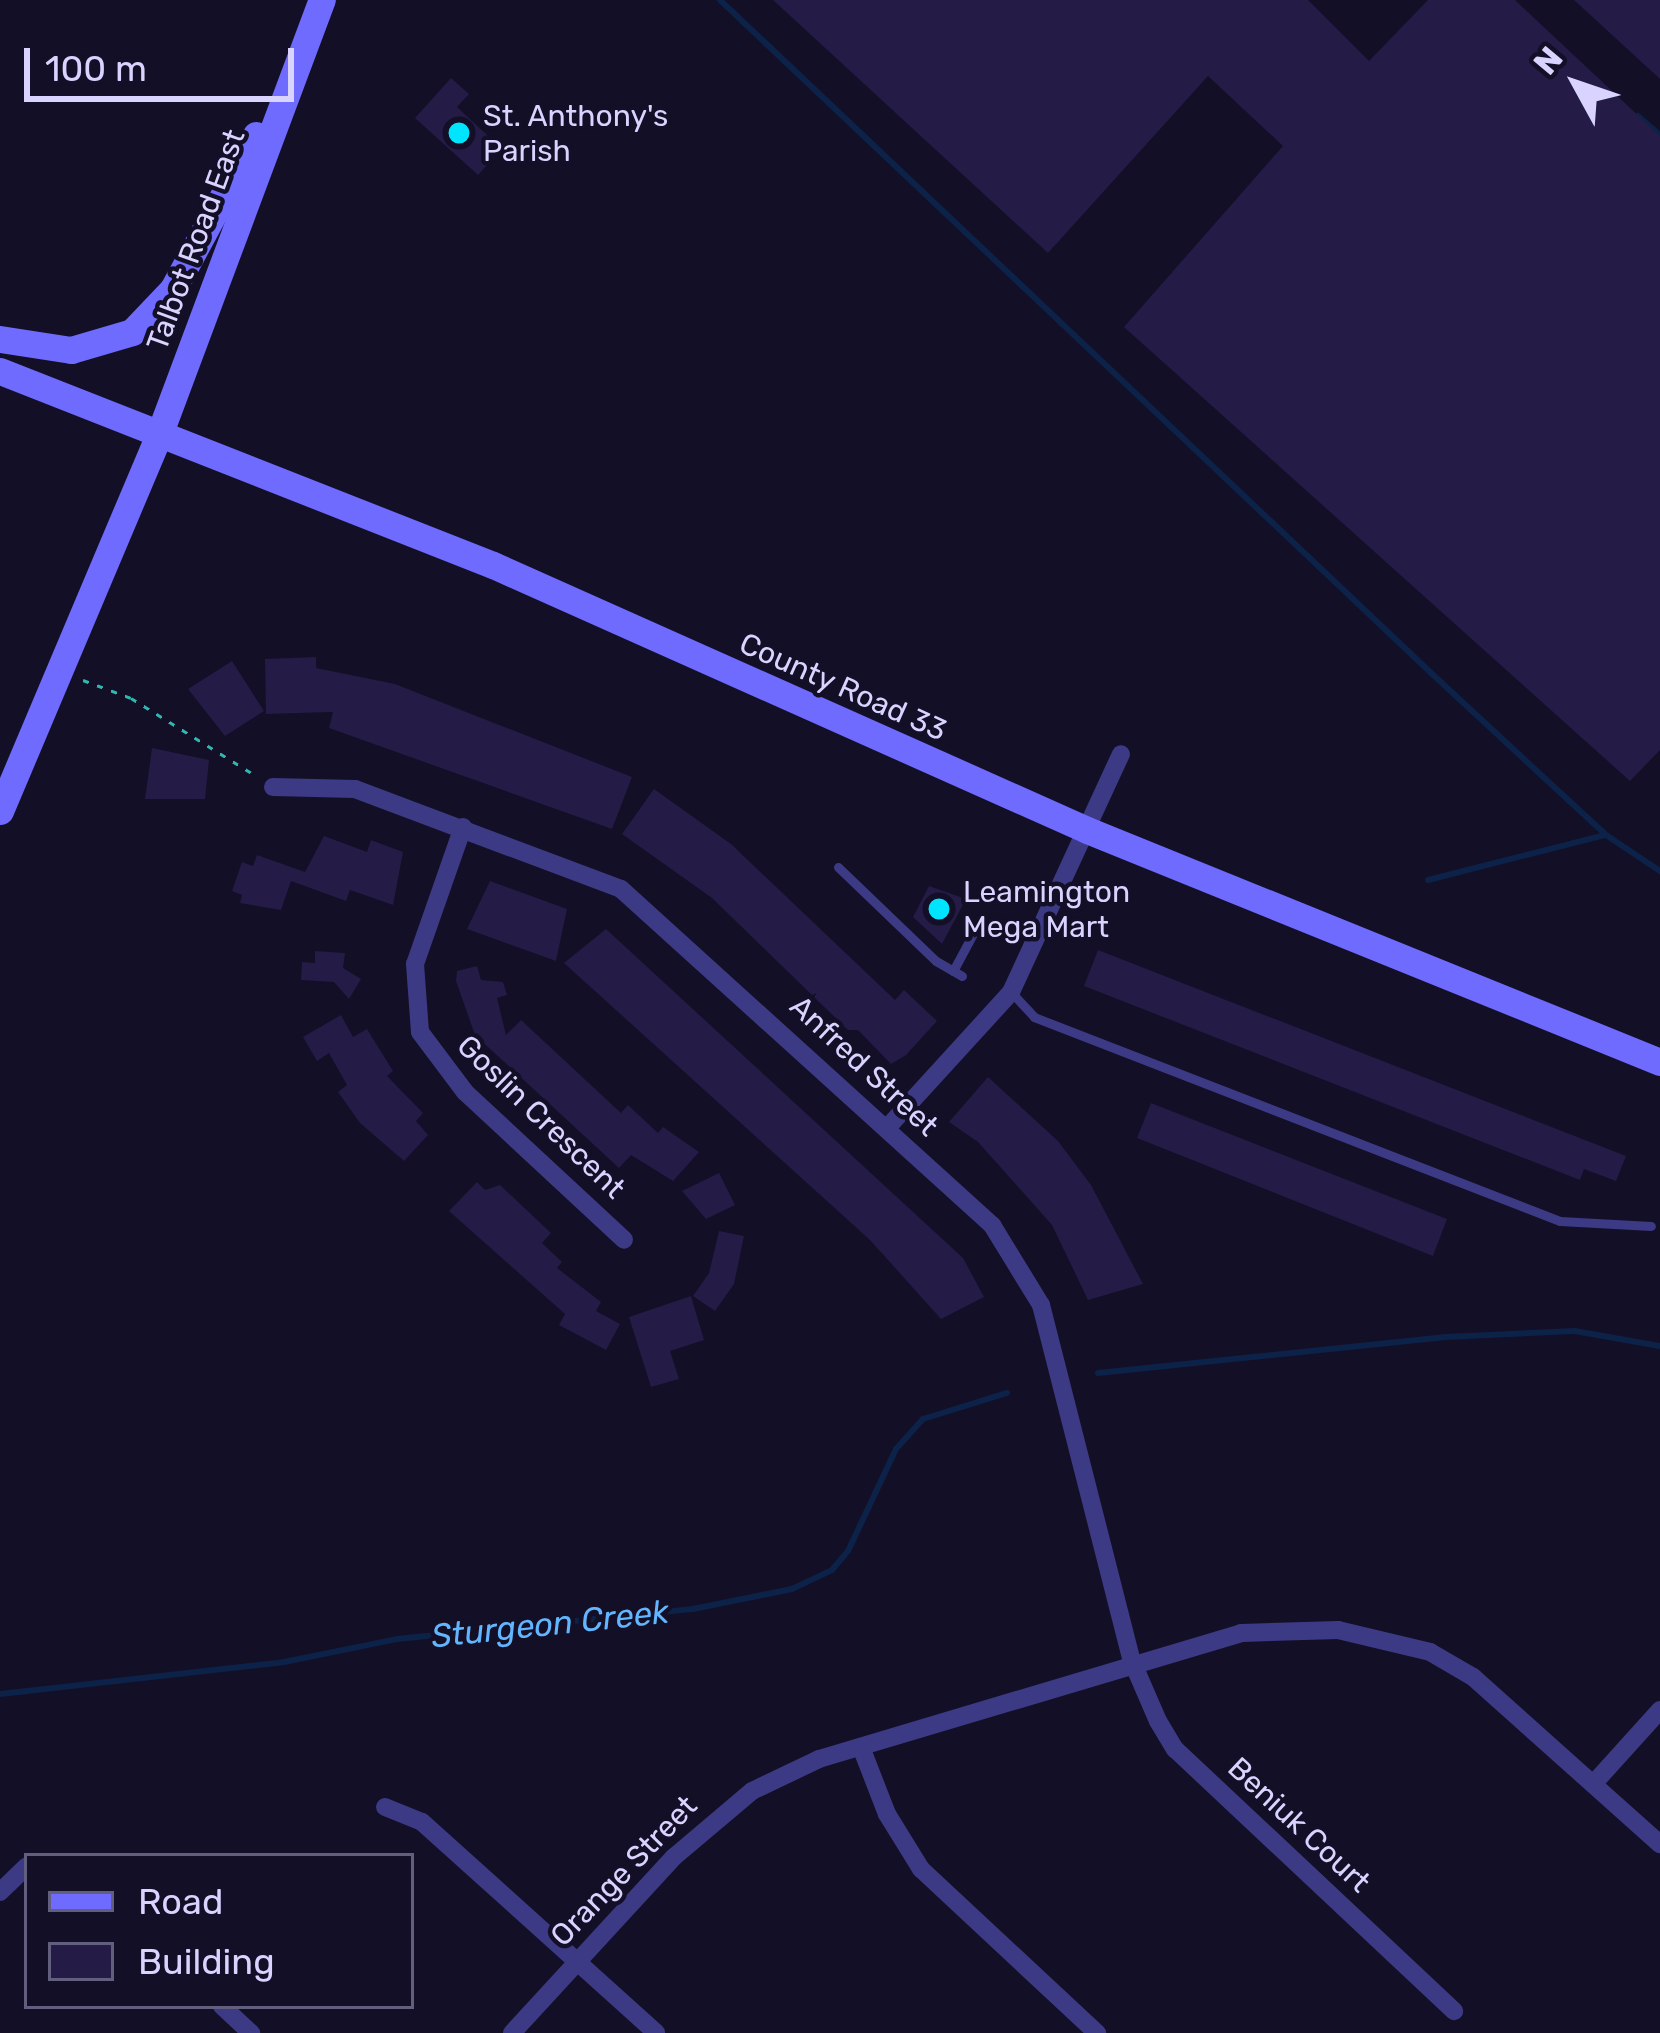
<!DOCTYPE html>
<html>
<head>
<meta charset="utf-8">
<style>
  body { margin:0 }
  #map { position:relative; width:1660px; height:2033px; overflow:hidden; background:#130f26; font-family:Rubik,sans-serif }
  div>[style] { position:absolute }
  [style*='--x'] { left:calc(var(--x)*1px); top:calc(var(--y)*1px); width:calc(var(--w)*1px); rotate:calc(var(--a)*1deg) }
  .stream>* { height:6px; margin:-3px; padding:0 3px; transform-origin:3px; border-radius:3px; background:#0c2248 }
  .building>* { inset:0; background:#241b47 }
  .path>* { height:3px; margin-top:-1.5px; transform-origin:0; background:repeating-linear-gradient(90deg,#2fb8b0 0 6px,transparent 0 15px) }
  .service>* { height:9px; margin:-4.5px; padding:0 4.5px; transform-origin:4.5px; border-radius:4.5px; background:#3d3a85 }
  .minor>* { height:18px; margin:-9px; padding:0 9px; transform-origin:9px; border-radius:9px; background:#3d3a85 }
  .secondary>* { height:27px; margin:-13.5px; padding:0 13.5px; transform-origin:13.5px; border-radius:13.5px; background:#6f6bff }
  .dots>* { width:33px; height:33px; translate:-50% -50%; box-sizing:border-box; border:6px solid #130f26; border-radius:50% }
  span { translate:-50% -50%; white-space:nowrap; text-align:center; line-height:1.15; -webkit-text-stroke:9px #130f26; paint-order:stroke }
  .poi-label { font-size:30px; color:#d9d4ff }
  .left { translate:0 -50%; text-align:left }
  .street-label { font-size:30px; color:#d9d4ff }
  .water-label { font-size:33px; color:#62b6ff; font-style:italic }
  .legend { position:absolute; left:24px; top:1853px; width:390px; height:156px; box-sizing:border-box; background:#130f26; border:3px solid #625e7d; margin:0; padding:15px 21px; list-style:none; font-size:36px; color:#d9d4ff }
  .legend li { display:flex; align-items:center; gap:24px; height:60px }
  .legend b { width:60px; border:3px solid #625e7d }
  .north { position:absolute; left:1516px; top:24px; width:120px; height:120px; -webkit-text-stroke:9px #130f26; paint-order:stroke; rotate:310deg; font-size:33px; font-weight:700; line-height:48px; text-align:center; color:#d9d4ff }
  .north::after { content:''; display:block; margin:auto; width:42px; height:54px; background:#d9d4ff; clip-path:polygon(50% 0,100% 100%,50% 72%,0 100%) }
  .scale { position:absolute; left:24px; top:48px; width:270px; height:54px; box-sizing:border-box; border:6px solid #d9d4ff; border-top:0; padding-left:15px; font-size:36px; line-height:42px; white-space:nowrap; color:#d9d4ff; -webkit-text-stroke:9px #130f26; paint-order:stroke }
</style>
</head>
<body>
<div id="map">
  <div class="stream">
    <div style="--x:720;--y:0;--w:978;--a:43.42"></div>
    <div style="--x:1430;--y:672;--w:240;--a:42.8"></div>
    <div style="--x:1606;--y:835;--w:65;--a:33.7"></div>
    <div style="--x:1638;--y:116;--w:29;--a:41"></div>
    <div style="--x:1428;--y:880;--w:182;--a:-14.3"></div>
    <div style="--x:1098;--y:1373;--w:350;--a:-5.9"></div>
    <div style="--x:1446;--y:1337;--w:129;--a:-2.7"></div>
    <div style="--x:1575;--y:1331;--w:86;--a:10"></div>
    <div style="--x:0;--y:1694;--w:286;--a:-6.4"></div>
    <div style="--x:284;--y:1662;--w:115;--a:-11.5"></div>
    <div style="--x:397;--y:1639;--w:298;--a:-5.8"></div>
    <div style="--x:693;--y:1609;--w:101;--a:-11.4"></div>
    <div style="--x:792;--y:1589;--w:44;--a:-25.4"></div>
    <div style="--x:832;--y:1570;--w:25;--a:-50"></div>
    <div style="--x:848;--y:1551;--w:113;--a:-64.8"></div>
    <div style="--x:896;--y:1449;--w:40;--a:-48"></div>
    <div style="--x:923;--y:1419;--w:88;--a:-17.2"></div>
  </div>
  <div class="building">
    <div style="clip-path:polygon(773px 0,1308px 0,1369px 61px,1428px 0,1515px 0,1660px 136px,1660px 750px,1630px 781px,1124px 327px,1283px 146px,1208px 76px,1048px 253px)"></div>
    <div style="clip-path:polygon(1574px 0,1660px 0,1660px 79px)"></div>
    <div style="clip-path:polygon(451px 78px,469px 94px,457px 107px,502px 149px,478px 175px,415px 118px)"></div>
    <div style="clip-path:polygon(316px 657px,316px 668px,395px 684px,632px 777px,612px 829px,329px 728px,333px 712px,266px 714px,265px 659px)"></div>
    <div style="clip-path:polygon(232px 661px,264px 711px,225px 736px,188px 689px)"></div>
    <div style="clip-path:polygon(152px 748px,209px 760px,205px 799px,145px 799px)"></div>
    <div style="clip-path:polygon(654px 789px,731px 844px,895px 1000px,904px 990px,937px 1021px,906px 1055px,891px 1064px,858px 1030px,848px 1030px,712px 898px,622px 834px)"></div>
    <div style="clip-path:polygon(324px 836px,367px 852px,371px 840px,403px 852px,393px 905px,350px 890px,346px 901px,291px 881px,281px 910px,240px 903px,242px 895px,232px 891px,242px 862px,253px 866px,257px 855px,305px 872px)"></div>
    <div style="clip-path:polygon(490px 881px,567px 909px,556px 961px,467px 929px)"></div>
    <div style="clip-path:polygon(929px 886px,966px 899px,942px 944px,913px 917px)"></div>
    <div style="clip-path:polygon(606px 929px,963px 1258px,984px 1297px,941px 1319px,870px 1240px,564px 963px)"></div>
    <div style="clip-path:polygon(1098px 950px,1626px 1156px,1616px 1181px,1584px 1169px,1580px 1180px,1084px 986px)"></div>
    <div style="clip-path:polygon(315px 951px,345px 953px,343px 968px,361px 979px,349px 999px,334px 982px,301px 980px,302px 962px,315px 963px)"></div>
    <div style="clip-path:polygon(477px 966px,481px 980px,503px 982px,507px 995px,497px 998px,506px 1035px,521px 1020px,621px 1113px,628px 1105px,658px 1133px,663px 1127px,699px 1152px,673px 1181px,631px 1155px,619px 1168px,475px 1035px,456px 981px,457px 971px)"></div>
    <div style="clip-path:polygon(341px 1015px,353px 1037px,367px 1029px,393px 1071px,387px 1076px,423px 1113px,416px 1121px,428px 1135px,404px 1161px,360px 1123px,338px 1092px,347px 1085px,329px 1053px,317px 1061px,303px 1037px)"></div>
    <div style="clip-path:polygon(988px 1077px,1058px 1141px,1091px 1185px,1143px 1284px,1088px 1300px,1052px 1225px,978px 1142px,949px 1122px)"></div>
    <div style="clip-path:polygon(1151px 1103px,1447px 1219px,1433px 1256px,1137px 1138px)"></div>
    <div style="clip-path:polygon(719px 1173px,735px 1205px,706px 1219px,682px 1191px)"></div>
    <div style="clip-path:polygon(477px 1182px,485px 1190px,500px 1185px,551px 1233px,542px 1243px,562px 1262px,557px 1268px,601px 1302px,596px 1311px,620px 1324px,606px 1350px,559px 1325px,565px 1314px,449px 1211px)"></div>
    <div style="clip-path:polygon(719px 1231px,744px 1236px,734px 1284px,715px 1311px,693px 1296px,709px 1273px)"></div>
    <div style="clip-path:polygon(691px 1296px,704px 1340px,670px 1351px,679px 1379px,651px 1387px,629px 1317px)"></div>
  </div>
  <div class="path">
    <div style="--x:83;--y:680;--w:51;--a:20.6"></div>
    <div style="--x:131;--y:698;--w:150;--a:31.9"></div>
  </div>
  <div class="service">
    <div style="--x:838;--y:867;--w:136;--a:43.8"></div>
    <div style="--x:936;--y:961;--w:30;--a:30"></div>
    <div style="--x:953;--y:971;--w:47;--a:-61.8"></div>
    <div style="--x:1011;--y:992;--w:34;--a:47"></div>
    <div style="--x:1034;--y:1017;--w:564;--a:21.2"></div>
    <div style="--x:1560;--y:1221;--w:91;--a:3.1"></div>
  </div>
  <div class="minor">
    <div style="--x:273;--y:787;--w:82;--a:1.4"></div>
    <div style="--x:355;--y:789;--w:284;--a:20.6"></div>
    <div style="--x:621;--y:889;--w:501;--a:42.17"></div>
    <div style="--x:992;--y:1225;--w:94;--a:58.5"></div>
    <div style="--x:1041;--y:1305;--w:367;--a:75.7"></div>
    <div style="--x:1132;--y:1661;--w:65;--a:66.6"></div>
    <div style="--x:1158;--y:1721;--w:33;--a:59"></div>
    <div style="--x:1175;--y:1749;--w:383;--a:43.2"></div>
    <div style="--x:463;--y:827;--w:145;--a:109.3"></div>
    <div style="--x:415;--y:964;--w:68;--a:85.8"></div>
    <div style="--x:420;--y:1032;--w:75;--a:53.1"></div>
    <div style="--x:465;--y:1092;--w:217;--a:42.9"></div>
    <div style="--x:887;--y:1128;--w:184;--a:-47.6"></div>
    <div style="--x:1011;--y:992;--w:262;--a:-65.2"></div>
    <div style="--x:861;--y:1747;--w:72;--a:68.8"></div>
    <div style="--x:887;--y:1814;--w:65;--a:58.3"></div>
    <div style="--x:921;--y:1869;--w:241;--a:43"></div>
    <div style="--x:1595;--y:1782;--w:97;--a:-47.9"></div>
    <div style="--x:385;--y:1807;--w:40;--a:22"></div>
    <div style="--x:422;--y:1822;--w:315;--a:42"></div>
    <div style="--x:0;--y:1892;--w:37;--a:-44"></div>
    <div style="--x:222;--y:2006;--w:40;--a:43"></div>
    <div style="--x:512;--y:2033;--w:239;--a:-47.4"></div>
    <div style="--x:674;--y:1857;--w:102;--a:-40.2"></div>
    <div style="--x:752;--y:1791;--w:74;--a:-25.5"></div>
    <div style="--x:819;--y:1759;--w:440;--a:-16.6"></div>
    <div style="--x:1241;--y:1633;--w:97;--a:-1.8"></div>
    <div style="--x:1338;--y:1630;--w:95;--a:13.4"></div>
    <div style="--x:1430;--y:1652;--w:50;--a:30.2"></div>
    <div style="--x:1473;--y:1677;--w:251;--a:41.8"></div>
  </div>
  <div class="secondary">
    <div style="--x:0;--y:339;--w:72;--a:8.8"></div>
    <div style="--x:71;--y:350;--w:64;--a:-16.4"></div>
    <div style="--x:132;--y:332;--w:59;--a:-46.4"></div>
    <div style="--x:173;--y:289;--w:175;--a:-61.7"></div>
    <div style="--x:0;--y:371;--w:530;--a:21.48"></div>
    <div style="--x:493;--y:565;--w:650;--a:24.04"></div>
    <div style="--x:1087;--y:830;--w:618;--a:22.04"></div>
    <div style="--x:0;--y:811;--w:408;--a:-67.1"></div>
    <div style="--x:159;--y:435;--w:465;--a:-69.5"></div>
  </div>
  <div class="dots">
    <div style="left:459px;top:133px;background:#00e5ff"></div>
    <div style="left:939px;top:909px;background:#00e5ff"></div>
  </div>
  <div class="poi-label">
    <span class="left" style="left:483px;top:133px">St. Anthony's<br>Parish</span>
    <span class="left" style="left:963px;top:909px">Leamington<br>Mega Mart</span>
  </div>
  <div class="street-label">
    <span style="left:196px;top:240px;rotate:-70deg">Talbot Road East</span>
    <span style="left:843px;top:687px;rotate:24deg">County Road 33</span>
    <span style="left:864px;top:1066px;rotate:43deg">Anfred Street</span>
    <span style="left:541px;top:1117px;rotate:44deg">Goslin Crescent</span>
    <span style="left:1299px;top:1825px;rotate:43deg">Beniuk Court</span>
    <span style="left:624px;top:1871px;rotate:-46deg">Orange Street</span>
  </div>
  <div class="water-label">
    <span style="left:550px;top:1624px;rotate:-6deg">Sturgeon Creek</span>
  </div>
  <ul class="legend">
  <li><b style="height:15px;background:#6f6bff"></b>Road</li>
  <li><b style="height:33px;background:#241b47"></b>Building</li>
  </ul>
  <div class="north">N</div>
  <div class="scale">100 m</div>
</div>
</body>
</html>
